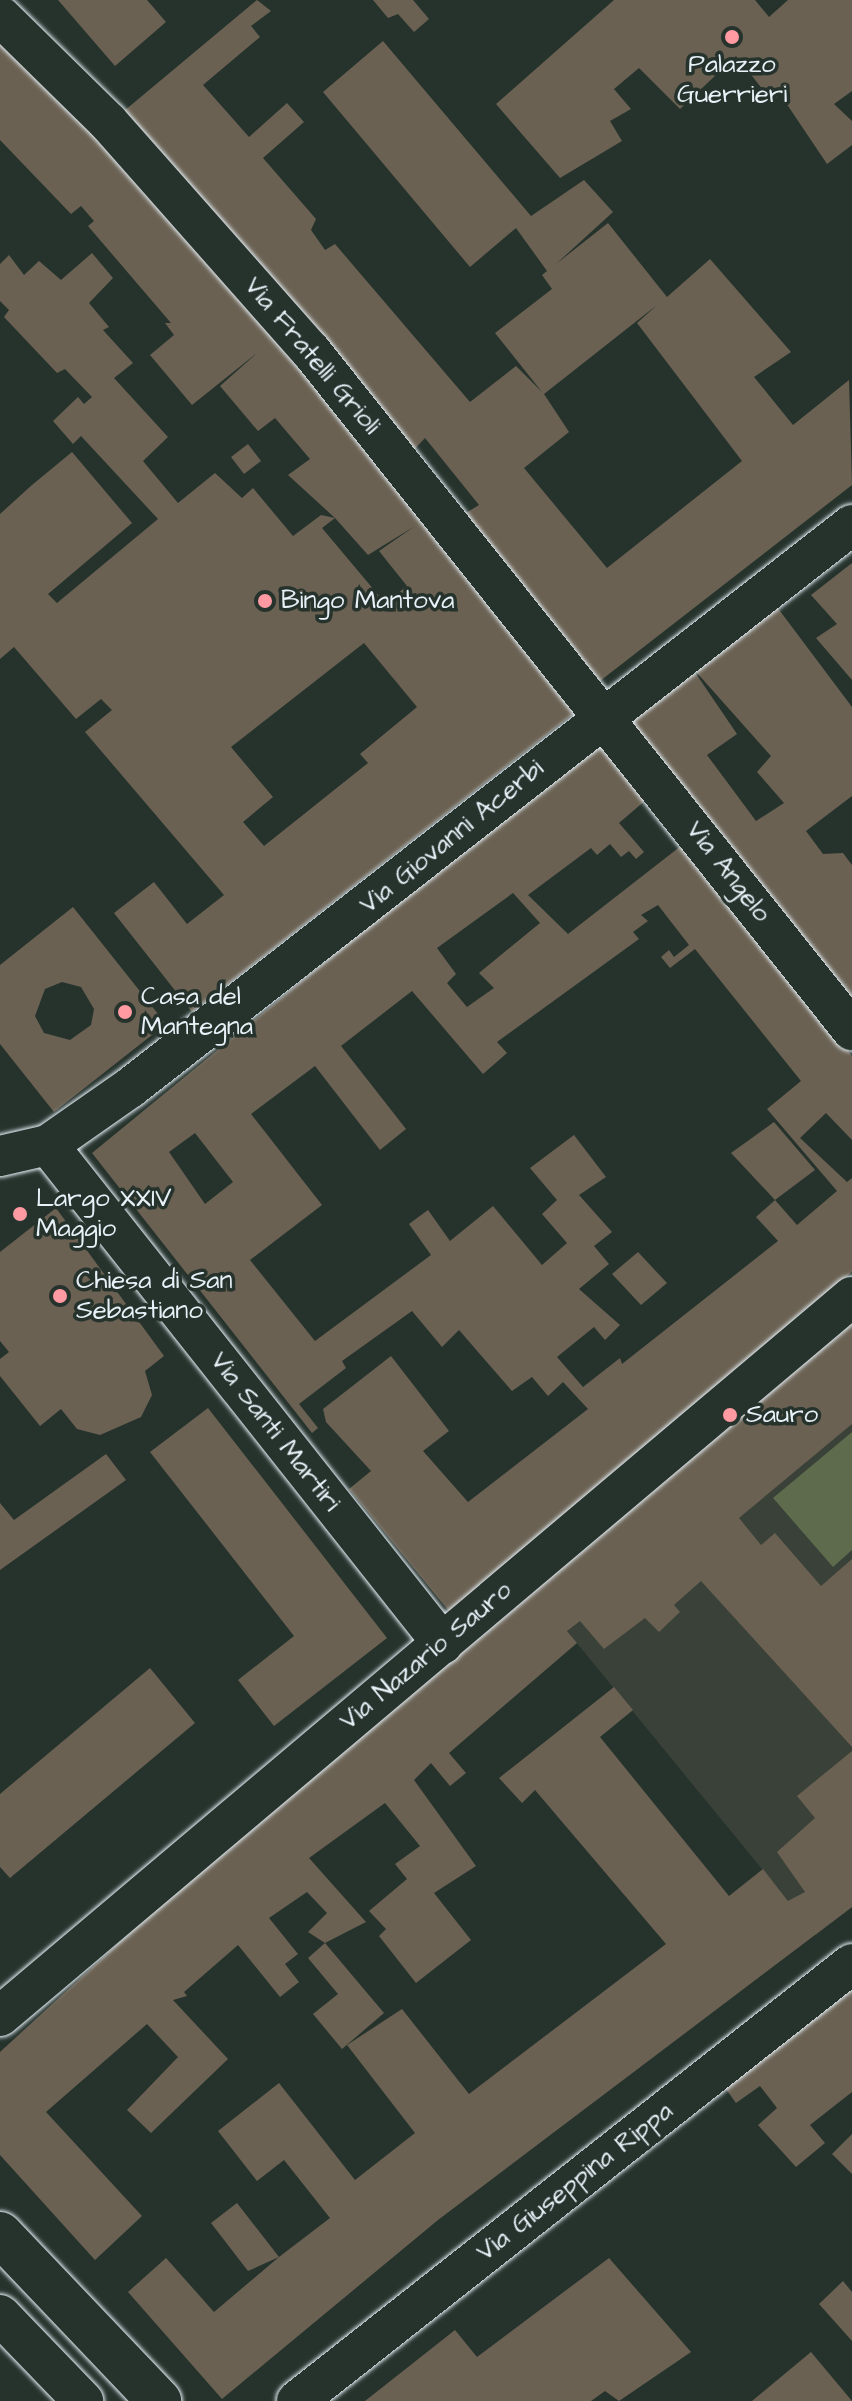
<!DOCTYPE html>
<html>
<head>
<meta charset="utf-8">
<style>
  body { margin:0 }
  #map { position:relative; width:852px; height:2401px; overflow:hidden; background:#26332d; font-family:"Architects Daughter",sans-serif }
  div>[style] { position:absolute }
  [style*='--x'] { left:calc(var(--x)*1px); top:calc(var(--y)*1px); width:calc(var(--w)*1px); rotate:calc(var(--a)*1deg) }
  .built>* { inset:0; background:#3a4138 }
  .green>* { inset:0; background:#5e6b4c }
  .building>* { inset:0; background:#6a6152 }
  .roads { filter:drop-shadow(0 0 2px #e8f1f8) drop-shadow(0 0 2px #e8f1f8) }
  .minor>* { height:40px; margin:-20px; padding:0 20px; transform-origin:20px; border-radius:20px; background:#26332d }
  .major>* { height:44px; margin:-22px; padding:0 22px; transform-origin:22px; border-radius:22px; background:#26332d }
  .dots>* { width:22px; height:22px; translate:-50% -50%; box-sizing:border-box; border:4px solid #26332d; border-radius:50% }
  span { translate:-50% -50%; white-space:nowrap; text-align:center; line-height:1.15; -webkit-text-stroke:7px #26332d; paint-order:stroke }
  .poi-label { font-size:26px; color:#e8f1f8 }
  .left { translate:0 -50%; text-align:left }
  .street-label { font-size:26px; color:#e8f1f8 }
</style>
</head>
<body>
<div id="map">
  <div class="built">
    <div style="clip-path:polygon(852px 1319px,852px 1907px,816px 1935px,535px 1592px)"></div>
  </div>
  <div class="green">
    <div style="clip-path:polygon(852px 1432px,852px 1550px,833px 1567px,773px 1498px)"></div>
  </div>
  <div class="building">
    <div style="clip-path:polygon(58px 0,147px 0,166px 22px,115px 66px)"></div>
    <div style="clip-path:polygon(evenodd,257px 0,271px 11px,251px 26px,260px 37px,203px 85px,249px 137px,287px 103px,304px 122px,263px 158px,316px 219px,311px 230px,325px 250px,335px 244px,470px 402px,516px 366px,542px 392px,495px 333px,552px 289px,542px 275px,547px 271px,516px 228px,470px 267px,323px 92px,383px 41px,531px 216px,584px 180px,613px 212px,556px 264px,608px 223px,667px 297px,710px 259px,791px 352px,754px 377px,793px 425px,849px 380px,852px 485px,600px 681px,461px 516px,479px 505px,425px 438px,412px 452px,124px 111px,257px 0,657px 305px,637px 323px,742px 461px,607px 568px,524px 468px,569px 432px,544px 394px,657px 305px)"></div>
    <div style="clip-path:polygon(373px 0,413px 0,429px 19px,414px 32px,398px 14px,388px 18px)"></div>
    <div style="clip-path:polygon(614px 0,755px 0,769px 17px,788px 0,852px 0,852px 91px,834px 104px,852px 121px,852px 145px,827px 164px,780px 94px,772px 101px,736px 56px,680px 109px,639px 68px,614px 89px,631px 109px,610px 121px,622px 141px,560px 178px,496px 104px)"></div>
    <div style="clip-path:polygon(evenodd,0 33px,224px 278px,582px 707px,192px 1012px,114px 913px,154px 882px,187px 924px,224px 895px,85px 732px,112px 710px,101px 699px,76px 719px,14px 647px,0 659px,0 514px,32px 485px,72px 452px,132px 523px,48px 594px,57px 603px,158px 519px,81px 436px,73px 444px,53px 421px,78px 397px,84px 404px,92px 397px,65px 369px,57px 373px,4px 317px,9px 310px,0 301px,0 264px,9px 255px,24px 275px,39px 261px,61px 280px,92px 253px,113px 278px,89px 303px,109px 327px,103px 330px,133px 363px,114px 378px,168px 437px,143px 461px,178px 503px,215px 473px,242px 498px,253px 488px,293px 536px,321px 515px,335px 518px,322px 528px,385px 603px,407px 586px,379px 551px,415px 526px,368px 555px,335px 518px,288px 475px,310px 459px,275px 418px,258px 431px,220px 386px,257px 353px,192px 405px,150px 355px,174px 335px,165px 323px,171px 323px,88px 226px,94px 221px,81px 206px,71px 214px,0 140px,0 33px,364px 643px,417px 707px,360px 754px,368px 763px,264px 846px,243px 822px,273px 797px,231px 747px,364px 643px)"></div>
    <div style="clip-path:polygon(248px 444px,261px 461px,244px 474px,231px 457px)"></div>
    <div style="clip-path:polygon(852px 563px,852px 680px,816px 638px,837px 624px,811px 595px)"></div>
    <div style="clip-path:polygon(evenodd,774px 603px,852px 707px,852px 796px,806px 831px,823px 854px,843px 853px,852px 865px,852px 1011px,749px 874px,623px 720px,774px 603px,690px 665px,771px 756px,757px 772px,784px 803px,756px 821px,707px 755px,737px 734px,690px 665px)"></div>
    <div style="clip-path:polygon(evenodd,597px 739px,647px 799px,619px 823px,644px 852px,636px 859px,629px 851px,621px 857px,610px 844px,597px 855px,591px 848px,528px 895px,568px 934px,686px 842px,852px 1056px,852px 1140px,826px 1113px,800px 1138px,847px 1182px,852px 1178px,852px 1272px,453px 1616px,349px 1489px,371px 1471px,326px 1422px,323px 1409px,391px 1356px,449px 1431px,423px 1451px,468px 1502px,588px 1409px,563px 1382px,548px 1396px,532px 1377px,512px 1391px,459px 1330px,442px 1347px,412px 1311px,342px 1361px,346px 1368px,299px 1404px,318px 1428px,312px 1433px,92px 1153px,597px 739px,513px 893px,540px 923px,479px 973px,494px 988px,467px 1007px,447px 983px,456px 974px,437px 948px,513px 893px,597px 739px,658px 905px,689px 945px,674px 957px,669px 950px,661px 957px,670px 968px,695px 949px,801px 1081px,767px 1109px,837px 1191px,797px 1225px,775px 1200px,756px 1217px,778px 1241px,622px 1364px,620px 1358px,583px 1387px,557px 1357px,594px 1327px,605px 1340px,620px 1325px,579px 1289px,609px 1264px,594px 1246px,612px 1232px,579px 1195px,606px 1177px,574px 1135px,530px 1168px,557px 1200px,542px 1214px,567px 1243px,542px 1265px,493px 1206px,450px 1241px,428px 1210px,409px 1224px,431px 1255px,315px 1341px,250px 1260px,322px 1205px,251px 1114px,315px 1066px,380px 1150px,406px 1129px,341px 1046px,412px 991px,483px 1074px,507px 1053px,497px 1042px,639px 939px,633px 932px,648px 921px,641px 915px,658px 905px,597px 739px,195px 1133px,233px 1182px,205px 1204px,169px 1152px,195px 1133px)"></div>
    <div style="clip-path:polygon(evenodd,73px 907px,166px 1024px,54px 1112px,0 1044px,0 965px,73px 907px,62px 982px,81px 987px,94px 1009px,91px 1025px,70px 1040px,44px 1033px,35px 1016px,45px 989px,62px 982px)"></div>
    <div style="clip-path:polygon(774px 1122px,815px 1170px,775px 1200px,731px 1153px)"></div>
    <div style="clip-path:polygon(56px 1208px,164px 1356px,145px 1371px,152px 1395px,141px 1417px,100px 1435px,77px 1429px,61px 1409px,40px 1426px,0 1376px,0 1359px,9px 1352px,0 1341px,0 1252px)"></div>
    <div style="clip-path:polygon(638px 1252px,667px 1283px,641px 1305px,612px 1274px)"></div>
    <div style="clip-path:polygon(852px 1319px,852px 1424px,739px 1518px,761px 1545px,775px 1533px,821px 1586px,852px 1559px,852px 1747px,701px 1581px,674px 1605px,680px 1612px,659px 1632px,645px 1618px,604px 1649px,580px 1621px,567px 1631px,577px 1643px,449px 1753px,466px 1773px,450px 1786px,431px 1763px,414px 1780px,476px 1866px,434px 1893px,471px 1940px,416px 1983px,379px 1936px,386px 1929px,369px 1911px,407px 1879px,395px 1864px,420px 1846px,385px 1803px,309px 1858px,366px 1922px,325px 1943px,384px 2013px,342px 2049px,313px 2014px,338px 1994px,308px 1958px,325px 1943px,308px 1932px,327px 1913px,307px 1892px,269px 1918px,298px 1954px,285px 1964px,299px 1982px,280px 1997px,238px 1945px,184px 1992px,187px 1996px,173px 2000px,228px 2059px,151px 2133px,127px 2110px,178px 2057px,147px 2024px,46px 2112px,142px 2216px,95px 2260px,0 2155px,0 2052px,170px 1896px)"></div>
    <div style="clip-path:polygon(208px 1408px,387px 1638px,274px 1726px,238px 1680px,294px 1636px,150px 1452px)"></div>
    <div style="clip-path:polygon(106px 1454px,126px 1480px,0 1570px,0 1503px,14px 1520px)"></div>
    <div style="clip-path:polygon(150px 1668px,195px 1723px,10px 1878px,0 1867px,0 1794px)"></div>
    <div style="clip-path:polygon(614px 1687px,633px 1710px,600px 1737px,729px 1896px,763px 1869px,788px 1901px,805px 1892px,777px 1852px,815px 1818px,797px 1796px,852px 1751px,852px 1907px,438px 2220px,222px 2399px,128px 2292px,166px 2258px,214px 2312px,279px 2257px,248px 2271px,211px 2223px,237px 2203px,279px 2257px,330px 2218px,284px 2160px,257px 2181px,218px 2131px,279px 2083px,355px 2180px,415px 2133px,347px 2045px,402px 2009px,469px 2094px,666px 1944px,535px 1790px,522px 1803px,499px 1778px)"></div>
    <div style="clip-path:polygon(852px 1987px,852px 2092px,810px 2125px,825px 2143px,796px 2167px,758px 2125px,777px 2108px,760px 2086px,736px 2103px,723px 2085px)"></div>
    <div style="clip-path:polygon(852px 2134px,852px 2174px,832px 2154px)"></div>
    <div style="clip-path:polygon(609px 2258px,691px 2352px,619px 2401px,605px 2391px,591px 2401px,365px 2401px,455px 2330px,477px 2357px)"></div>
    <div style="clip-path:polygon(843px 2281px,852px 2292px,852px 2341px,819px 2304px)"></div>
    <div style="clip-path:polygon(811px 2352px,852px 2401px,752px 2401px)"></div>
  </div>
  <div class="roads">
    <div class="minor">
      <div style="--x:0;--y:16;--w:151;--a:44.5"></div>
      <div style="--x:108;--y:122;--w:305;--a:48.5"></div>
      <div style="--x:310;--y:350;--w:870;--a:51.44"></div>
      <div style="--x:48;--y:1145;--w:636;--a:51.64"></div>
      <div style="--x:0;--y:1156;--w:49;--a:-12.9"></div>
      <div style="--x:48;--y:1145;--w:101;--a:-34.9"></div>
      <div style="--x:131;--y:1087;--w:914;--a:-37.94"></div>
      <div style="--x:0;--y:2016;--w:1115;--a:-40.16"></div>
      <div style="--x:0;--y:2315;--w:120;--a:46"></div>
      <div style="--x:297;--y:2401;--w:706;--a:-38.22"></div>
    </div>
    <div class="major">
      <div style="--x:0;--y:2234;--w:231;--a:46.4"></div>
    </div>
  </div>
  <div class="dots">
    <div style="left:732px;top:37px;background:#ff9aa2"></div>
    <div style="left:265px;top:601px;background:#ff9aa2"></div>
    <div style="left:125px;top:1012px;background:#ff9aa2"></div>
    <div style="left:20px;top:1214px;background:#ff9aa2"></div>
    <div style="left:60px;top:1296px;background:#ff9aa2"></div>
    <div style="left:730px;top:1415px;background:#ff9aa2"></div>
  </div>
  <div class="poi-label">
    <span style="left:732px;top:80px">Palazzo<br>Guerrieri</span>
    <span class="left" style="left:281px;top:601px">Bingo Mantova</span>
    <span class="left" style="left:141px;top:1012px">Casa del<br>Mantegna</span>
    <span class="left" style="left:36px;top:1214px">Largo XXIV<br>Maggio</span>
    <span class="left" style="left:76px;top:1296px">Chiesa di San<br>Sebastiano</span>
    <span class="left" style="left:746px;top:1415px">Sauro</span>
  </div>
  <div class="street-label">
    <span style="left:312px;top:356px;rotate:50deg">Via Fratelli Grioli</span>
    <span style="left:452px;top:837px;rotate:-39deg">Via Giovanni Acerbi</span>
    <span style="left:728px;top:872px;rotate:52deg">Via Angelo</span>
    <span style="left:275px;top:1432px;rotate:52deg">Via Santi Martiri</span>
    <span style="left:426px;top:1656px;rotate:-40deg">Via Nazario Sauro</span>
    <span style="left:575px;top:2182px;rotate:-38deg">Via Giuseppina Rippa</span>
  </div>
</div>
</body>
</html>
